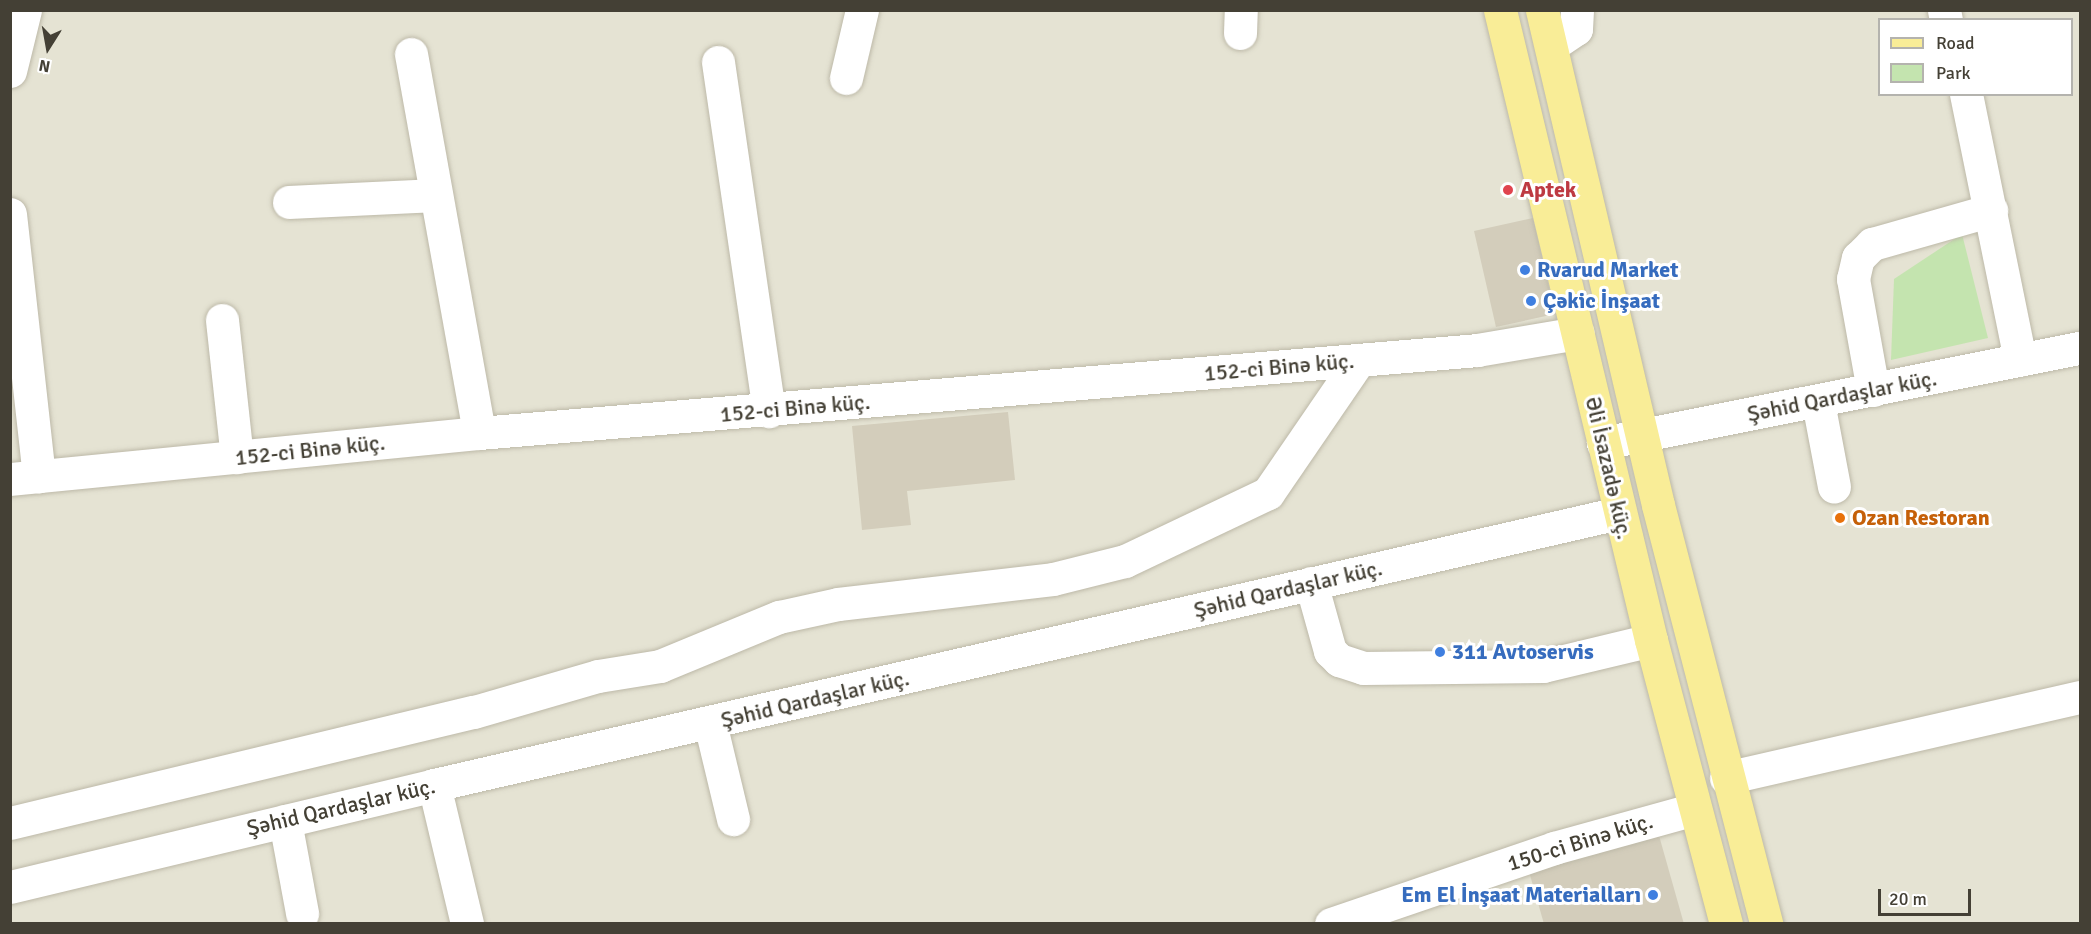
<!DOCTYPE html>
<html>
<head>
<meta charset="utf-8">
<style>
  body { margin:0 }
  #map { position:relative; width:2091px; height:934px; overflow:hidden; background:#f2f0e5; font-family:Signika,sans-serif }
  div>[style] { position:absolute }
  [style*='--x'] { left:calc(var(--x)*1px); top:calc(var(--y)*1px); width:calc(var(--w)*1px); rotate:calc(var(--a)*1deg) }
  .residential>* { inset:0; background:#e5e3d3 }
  .green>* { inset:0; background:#c4e4af }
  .building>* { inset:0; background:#d3cdbb }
  .roads { filter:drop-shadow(0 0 2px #bdb9a8) drop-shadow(0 0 2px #bdb9a8) }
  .minor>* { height:33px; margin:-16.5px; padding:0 16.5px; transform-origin:16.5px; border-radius:16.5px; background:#fff }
  .major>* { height:33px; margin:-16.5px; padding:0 16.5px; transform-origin:16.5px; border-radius:16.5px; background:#f9ed97 }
  .dots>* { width:16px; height:16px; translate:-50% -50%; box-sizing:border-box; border:3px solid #fff; border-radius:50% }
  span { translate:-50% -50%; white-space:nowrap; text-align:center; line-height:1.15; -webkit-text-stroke:6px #fff; paint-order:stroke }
  .health-label { font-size:22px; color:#be3a42; font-weight:700 }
  .left { translate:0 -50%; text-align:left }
  .shop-label { font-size:22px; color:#366cbe; font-weight:700 }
  .right { translate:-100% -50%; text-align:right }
  .street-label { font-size:22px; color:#444035 }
  .food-label { font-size:22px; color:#c56008; font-weight:700 }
  .frame { position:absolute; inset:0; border:12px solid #444035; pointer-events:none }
  .legend { position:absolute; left:1878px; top:18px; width:195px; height:78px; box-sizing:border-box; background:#fff; border:2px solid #b4b3ae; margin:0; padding:8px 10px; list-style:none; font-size:18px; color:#444035 }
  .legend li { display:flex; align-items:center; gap:12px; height:30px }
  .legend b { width:30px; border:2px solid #b4b3ae }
  .north { position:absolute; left:18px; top:18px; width:60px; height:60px; -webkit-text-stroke:4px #fff; paint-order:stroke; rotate:191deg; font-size:16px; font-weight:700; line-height:24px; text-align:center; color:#444035 }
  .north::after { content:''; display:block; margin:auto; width:21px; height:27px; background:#444035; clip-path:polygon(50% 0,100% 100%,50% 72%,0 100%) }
  .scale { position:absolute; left:1878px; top:889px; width:93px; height:27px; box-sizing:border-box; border:3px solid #444035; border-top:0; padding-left:8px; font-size:18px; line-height:21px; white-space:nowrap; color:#444035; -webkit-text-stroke:4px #fff; paint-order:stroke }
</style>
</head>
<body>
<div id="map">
  <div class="residential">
    <div style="clip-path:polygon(evenodd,11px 11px,2080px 11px,2080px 923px,11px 923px,11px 11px,1880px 20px,2072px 20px,2072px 94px,1880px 94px,1880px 20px)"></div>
  </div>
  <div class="green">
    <div style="clip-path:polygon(1962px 234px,1988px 338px,1891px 360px,1894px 279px)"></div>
  </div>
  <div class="building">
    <div style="clip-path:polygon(1533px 218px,1555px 314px,1496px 327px,1474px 231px)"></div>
    <div style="clip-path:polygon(1008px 412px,1015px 480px,907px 491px,911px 525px,862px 530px,852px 426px)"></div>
    <div style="clip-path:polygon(1658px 832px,1684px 924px,1544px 924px,1528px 868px)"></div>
  </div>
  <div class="roads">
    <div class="minor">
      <div style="--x:1944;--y:10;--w:10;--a:79"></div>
      <div style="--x:1240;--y:33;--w:23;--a:-88"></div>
      <div style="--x:1552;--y:45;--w:29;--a:-34"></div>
      <div style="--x:1576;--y:29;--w:19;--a:-87"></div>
      <div style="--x:411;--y:54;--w:385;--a:79.8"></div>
      <div style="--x:718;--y:62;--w:353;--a:81.7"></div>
      <div style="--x:10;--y:71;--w:63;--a:-76.2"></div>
      <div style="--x:846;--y:78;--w:70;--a:-76.8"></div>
      <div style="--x:1966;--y:94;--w:271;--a:78.5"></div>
      <div style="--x:289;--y:202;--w:147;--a:-2.7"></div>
      <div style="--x:10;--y:214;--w:264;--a:83.7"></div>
      <div style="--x:222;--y:320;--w:138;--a:83.8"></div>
      <div style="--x:1873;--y:390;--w:113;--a:-100.2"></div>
      <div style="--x:1853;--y:279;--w:22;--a:-77"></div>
      <div style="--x:1858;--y:258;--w:20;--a:-45"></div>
      <div style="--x:1872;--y:244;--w:124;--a:-15.9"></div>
      <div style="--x:1818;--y:402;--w:86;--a:79.3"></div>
      <div style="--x:1603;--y:443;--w:486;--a:-11.3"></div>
      <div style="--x:10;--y:479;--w:471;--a:-5.6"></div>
      <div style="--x:479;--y:433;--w:1001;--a:-4.75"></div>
      <div style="--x:1477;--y:350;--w:102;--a:-9.6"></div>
      <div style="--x:1311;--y:583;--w:71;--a:74.4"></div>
      <div style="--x:1330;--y:651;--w:13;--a:45"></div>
      <div style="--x:1339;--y:660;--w:25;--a:18"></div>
      <div style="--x:1363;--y:668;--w:180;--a:-0.6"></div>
      <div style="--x:1543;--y:666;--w:111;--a:-13.5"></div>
      <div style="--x:710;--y:723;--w:99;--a:76.5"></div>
      <div style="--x:1726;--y:778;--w:363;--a:-12.9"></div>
      <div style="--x:434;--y:785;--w:143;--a:76.6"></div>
      <div style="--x:285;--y:821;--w:94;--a:79.5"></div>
      <div style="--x:10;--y:823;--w:477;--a:-13.5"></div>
      <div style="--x:474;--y:712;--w:129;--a:-16.2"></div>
      <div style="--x:598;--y:676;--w:63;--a:-9.2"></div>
      <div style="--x:660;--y:666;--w:129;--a:-22.4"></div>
      <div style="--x:779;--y:617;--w:60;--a:-12.4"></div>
      <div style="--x:838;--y:604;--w:216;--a:-6.6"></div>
      <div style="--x:1053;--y:579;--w:74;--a:-14"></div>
      <div style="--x:1125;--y:561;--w:158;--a:-25.4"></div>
      <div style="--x:1268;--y:493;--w:161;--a:-55.6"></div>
      <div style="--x:10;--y:887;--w:436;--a:-13.5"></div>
      <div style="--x:434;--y:785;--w:1216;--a:-12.93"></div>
      <div style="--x:1331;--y:924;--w:236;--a:-18.8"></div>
      <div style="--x:1554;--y:848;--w:146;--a:-15.5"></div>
    </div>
    <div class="major">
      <div style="--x:1500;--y:10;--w:648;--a:76.52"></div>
      <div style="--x:1651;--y:640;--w:294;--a:75.2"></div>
      <div style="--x:1542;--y:10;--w:508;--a:76.81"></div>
      <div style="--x:1658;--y:505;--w:433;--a:75.5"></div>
    </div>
  </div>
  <div class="dots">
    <div style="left:1508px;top:190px;background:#e0444e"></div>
    <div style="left:1525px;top:270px;background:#3f7fe0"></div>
    <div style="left:1531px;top:301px;background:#3f7fe0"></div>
    <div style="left:1840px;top:518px;background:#e8710a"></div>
    <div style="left:1440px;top:652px;background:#3f7fe0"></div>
    <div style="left:1653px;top:895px;background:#3f7fe0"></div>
  </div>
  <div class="health-label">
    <span class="left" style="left:1520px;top:190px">Aptek</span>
  </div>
  <div class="shop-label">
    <span class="left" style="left:1537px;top:270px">Rvarud Market</span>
    <span class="left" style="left:1543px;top:301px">Çəkic İnşaat</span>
    <span class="left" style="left:1452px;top:652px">311 Avtoservis</span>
    <span class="right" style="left:1641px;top:895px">Em El İnşaat Materialları</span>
  </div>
  <div class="street-label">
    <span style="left:1279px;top:367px;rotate:-5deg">152-ci Binə küç.</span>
    <span style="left:1842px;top:396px;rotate:-11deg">Şəhid Qardaşlar küç.</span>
    <span style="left:795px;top:408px;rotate:-5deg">152-ci Binə küç.</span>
    <span style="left:310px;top:450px;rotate:-6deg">152-ci Binə küç.</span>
    <span style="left:1609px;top:468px;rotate:77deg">Əli İsazadə küç.</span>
    <span style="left:1288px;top:589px;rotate:-13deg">Şəhid Qardaşlar küç.</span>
    <span style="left:815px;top:699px;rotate:-13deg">Şəhid Qardaşlar küç.</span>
    <span style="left:341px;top:807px;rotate:-13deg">Şəhid Qardaşlar küç.</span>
    <span style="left:1580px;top:842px;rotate:-17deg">150-ci Binə küç.</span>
  </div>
  <div class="food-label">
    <span class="left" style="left:1852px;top:518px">Ozan Restoran</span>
  </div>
  <div class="frame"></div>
  <ul class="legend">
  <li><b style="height:8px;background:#f9ed97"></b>Road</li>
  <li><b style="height:16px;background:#c4e4af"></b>Park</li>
  </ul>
  <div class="north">N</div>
  <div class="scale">20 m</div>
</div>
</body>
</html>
